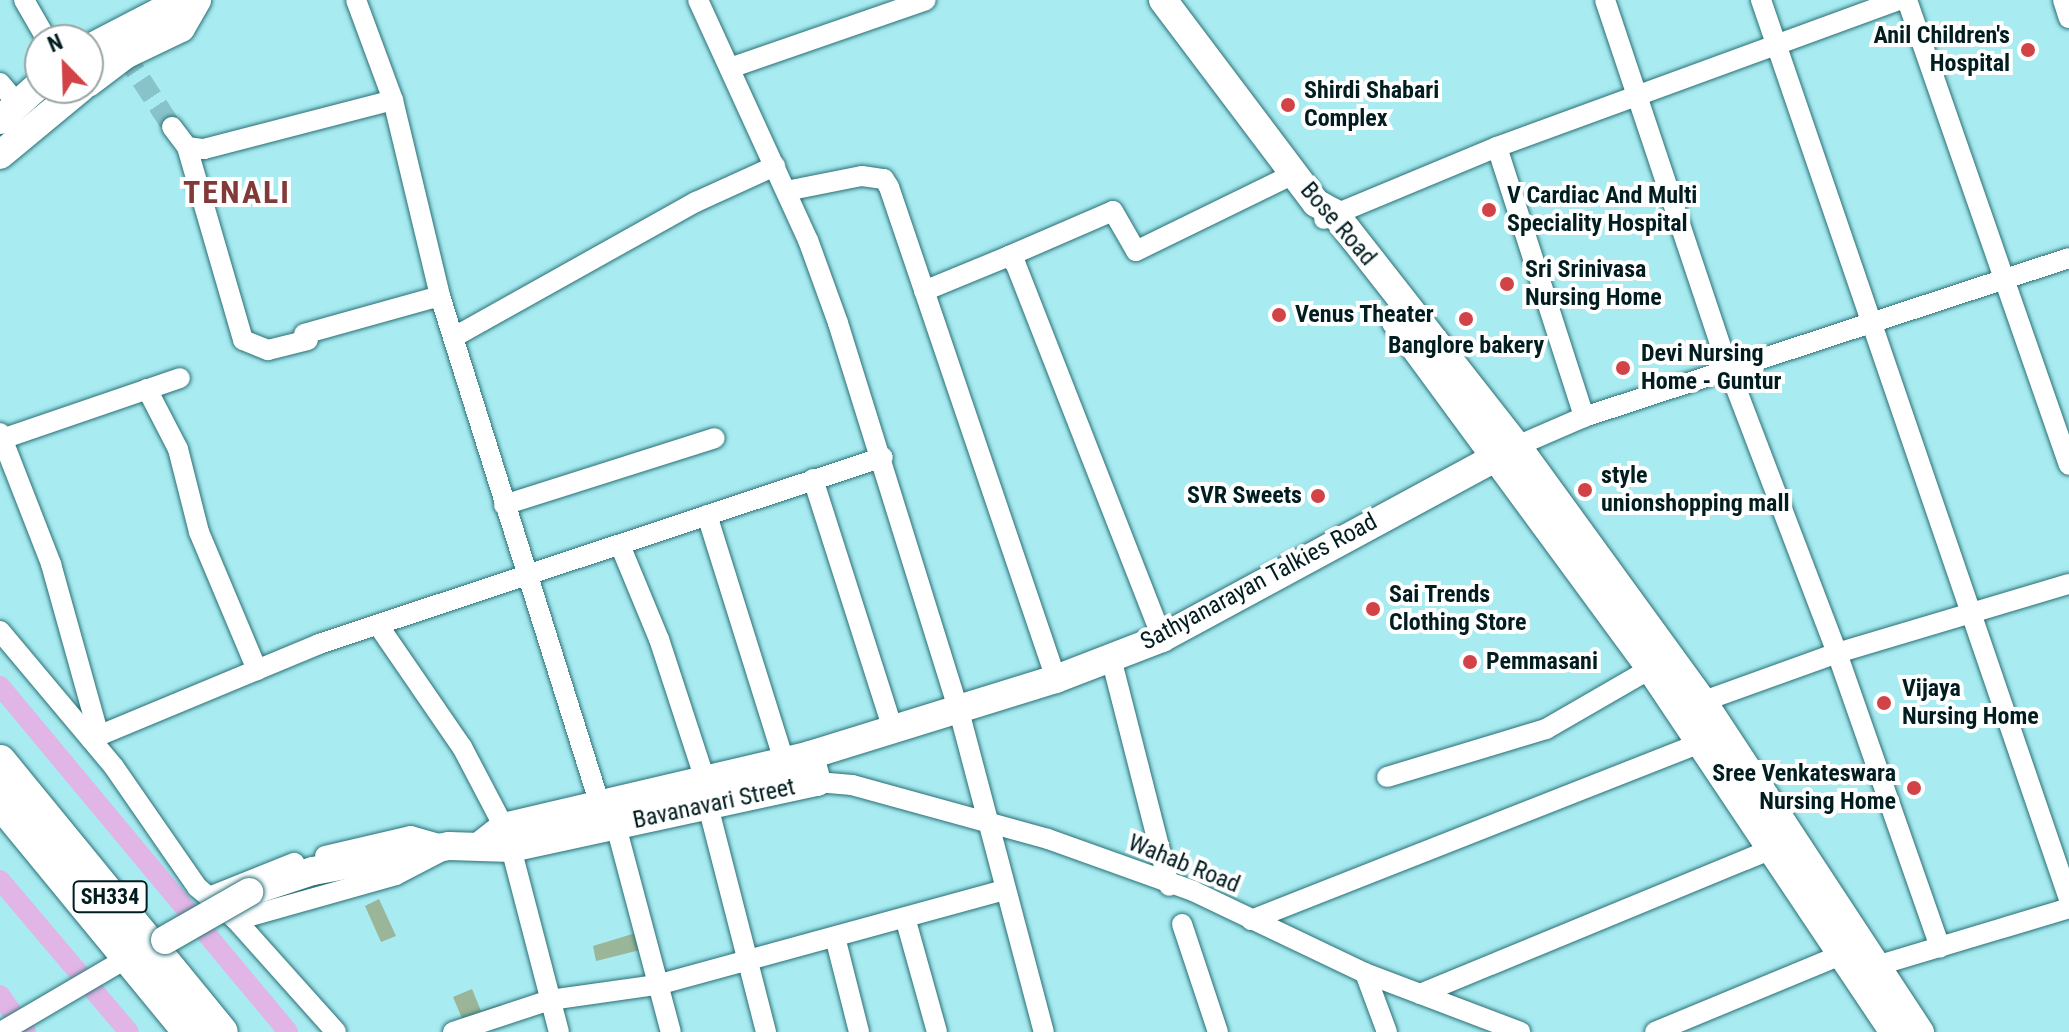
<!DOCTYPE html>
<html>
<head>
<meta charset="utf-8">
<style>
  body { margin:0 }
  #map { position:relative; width:2069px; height:1032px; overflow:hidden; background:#a8ecf2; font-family:"Roboto Condensed",sans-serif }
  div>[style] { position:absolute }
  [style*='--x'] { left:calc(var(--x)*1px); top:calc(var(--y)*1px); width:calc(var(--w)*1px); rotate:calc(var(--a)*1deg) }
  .green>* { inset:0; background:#9ab598 }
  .canal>* { height:20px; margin:-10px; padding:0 10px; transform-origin:10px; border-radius:10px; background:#e1b5e6 }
  .street-tunnel>* { height:20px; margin-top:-10px; transform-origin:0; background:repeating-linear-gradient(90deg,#87c3c8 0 20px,transparent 0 30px) }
  .roads { filter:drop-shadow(0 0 2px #2a6f75) drop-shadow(0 0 2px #2a6f75) }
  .street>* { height:20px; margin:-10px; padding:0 10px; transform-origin:10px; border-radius:10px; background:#fff }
  .secondary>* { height:28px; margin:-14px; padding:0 14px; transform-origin:14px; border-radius:14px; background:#fff }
  .primary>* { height:32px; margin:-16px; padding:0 16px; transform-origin:16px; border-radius:16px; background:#fff }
  .bridges { filter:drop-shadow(0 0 2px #2a6f75) drop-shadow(0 0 2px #2a6f75) }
  .secondary-bridge>* { height:28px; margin:-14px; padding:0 14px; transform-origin:14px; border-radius:14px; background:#fff }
  .dots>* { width:22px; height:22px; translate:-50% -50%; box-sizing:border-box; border:4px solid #fff; border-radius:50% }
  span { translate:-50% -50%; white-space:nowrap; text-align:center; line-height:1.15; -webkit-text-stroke:8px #fff; paint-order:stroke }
  .shield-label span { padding:2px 6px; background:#fff; border:2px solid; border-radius:6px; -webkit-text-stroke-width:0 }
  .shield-label { font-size:22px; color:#011d20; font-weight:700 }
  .poi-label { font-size:24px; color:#011d20; font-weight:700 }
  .right { translate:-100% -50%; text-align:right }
  .left { translate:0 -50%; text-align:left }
  .street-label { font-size:24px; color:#011d20 }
  .district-label { font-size:32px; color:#823a39; font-weight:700; letter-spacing:2px }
  .north { position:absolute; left:24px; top:24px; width:80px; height:80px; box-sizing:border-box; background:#fff; border:2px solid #99a5a6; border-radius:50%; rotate:337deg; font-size:22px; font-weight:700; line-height:32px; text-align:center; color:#011d20 }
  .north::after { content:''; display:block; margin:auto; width:28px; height:36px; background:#d24347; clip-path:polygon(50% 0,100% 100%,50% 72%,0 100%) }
</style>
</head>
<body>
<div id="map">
  <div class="green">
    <div style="clip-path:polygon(379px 899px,396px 936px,381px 942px,365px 906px)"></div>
    <div style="clip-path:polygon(639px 932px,644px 949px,596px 961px,593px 946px)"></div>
    <div style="clip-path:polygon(472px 989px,481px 1011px,501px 1004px,504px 1011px,464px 1023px,453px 997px)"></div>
  </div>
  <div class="canal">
    <div style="--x:0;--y:686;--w:450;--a:50.2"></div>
    <div style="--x:0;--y:880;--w:199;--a:49.7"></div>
    <div style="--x:0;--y:995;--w:45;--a:54.9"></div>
  </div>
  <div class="street-tunnel">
    <div style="--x:125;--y:55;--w:86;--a:56.9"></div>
  </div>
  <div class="roads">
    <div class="street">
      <div style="--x:24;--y:0;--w:46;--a:60.1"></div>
      <div style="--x:356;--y:0;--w:107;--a:69.7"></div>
      <div style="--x:393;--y:100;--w:202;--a:76.5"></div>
      <div style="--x:440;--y:296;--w:534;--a:72.55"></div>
      <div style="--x:698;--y:0;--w:264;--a:65.4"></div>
      <div style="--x:808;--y:240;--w:88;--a:70.1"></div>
      <div style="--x:838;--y:323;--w:406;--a:72.7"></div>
      <div style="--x:959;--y:711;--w:332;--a:75.2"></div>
      <div style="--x:1605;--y:0;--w:390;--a:71.5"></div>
      <div style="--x:1729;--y:370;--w:303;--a:69.1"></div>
      <div style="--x:1837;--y:653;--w:312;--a:70.7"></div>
      <div style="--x:1761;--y:0;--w:950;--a:71.09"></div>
      <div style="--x:1907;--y:0;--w:492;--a:70.8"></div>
      <div style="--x:2063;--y:0;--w:19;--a:72"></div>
      <div style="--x:730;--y:68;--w:207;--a:-19.1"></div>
      <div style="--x:0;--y:83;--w:26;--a:50"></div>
      <div style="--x:172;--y:127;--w:25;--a:53"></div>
      <div style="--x:187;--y:147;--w:17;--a:7"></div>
      <div style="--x:204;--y:149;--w:195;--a:-14.5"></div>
      <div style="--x:187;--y:147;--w:201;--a:73.8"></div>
      <div style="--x:243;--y:340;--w:27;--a:22"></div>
      <div style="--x:268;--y:350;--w:41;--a:-14"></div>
      <div style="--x:1497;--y:147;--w:284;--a:72.1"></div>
      <div style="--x:786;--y:191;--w:77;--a:-11.2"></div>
      <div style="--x:862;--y:176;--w:22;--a:8"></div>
      <div style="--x:884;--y:179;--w:9;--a:58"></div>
      <div style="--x:889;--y:187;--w:520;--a:71.25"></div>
      <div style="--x:1324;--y:219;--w:187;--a:-22.6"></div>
      <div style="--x:1497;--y:147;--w:427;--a:-20.1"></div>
      <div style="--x:1009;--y:256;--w:113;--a:-23.4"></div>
      <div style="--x:1113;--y:211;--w:46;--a:60.1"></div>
      <div style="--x:1136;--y:251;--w:176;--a:-26"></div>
      <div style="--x:924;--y:291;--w:92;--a:-22.4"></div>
      <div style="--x:1009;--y:256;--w:11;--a:52"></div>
      <div style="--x:1016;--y:265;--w:401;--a:68.6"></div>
      <div style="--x:304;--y:334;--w:141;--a:-15.6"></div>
      <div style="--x:454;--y:337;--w:277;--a:-29.2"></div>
      <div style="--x:696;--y:202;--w:87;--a:-24.5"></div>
      <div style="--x:147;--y:389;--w:68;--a:62.7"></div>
      <div style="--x:178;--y:449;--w:86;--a:75.8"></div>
      <div style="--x:199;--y:532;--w:150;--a:67.2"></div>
      <div style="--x:0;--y:433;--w:141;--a:68.7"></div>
      <div style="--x:51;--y:564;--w:179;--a:74.4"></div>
      <div style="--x:2;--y:439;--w:188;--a:-18.9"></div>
      <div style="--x:1517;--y:446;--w:73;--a:-23.4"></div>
      <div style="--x:1584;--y:417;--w:510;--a:-18.15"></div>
      <div style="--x:813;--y:479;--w:263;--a:72.3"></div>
      <div style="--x:504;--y:505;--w:221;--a:-17.6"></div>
      <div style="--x:707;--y:515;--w:258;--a:72.6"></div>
      <div style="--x:620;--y:545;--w:102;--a:67.5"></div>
      <div style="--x:659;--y:639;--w:148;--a:71.9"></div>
      <div style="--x:378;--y:625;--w:148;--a:55.5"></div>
      <div style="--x:462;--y:747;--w:90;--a:62.3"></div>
      <div style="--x:0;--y:631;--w:177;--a:50"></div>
      <div style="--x:114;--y:767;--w:146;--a:55.3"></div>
      <div style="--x:197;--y:887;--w:51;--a:40.2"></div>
      <div style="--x:236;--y:920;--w:150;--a:48.2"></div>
      <div style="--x:1111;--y:658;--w:235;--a:75.7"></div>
      <div style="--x:1690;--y:706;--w:156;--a:-19.8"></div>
      <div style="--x:1837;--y:653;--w:242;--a:-16.6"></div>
      <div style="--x:91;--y:739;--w:247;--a:-22.6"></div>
      <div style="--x:319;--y:644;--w:594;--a:-18.34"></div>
      <div style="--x:1387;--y:777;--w:166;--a:-16.8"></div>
      <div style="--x:1546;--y:729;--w:134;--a:-30"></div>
      <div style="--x:817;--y:782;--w:35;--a:5"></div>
      <div style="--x:852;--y:785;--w:203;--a:15.4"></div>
      <div style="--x:1048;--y:839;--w:154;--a:19.7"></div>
      <div style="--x:1193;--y:891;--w:191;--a:25.5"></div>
      <div style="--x:1365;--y:973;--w:166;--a:20.8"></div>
      <div style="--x:708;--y:806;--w:233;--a:75.6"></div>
      <div style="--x:616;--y:826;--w:213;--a:75.1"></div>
      <div style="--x:511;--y:848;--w:190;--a:75.4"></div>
      <div style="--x:325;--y:856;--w:88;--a:-13.1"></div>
      <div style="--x:411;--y:836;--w:32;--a:16"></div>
      <div style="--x:209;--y:897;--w:92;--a:-21.8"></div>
      <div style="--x:236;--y:920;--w:166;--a:-15.7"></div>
      <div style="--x:396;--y:875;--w:50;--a:-27.6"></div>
      <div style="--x:1251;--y:920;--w:483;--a:-21.5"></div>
      <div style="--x:906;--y:921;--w:115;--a:74.4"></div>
      <div style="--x:1182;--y:924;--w:114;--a:71.6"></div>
      <div style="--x:835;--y:937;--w:98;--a:75.8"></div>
      <div style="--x:1866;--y:969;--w:212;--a:-16.7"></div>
      <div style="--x:1365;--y:973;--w:63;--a:69.6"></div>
      <div style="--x:1420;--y:994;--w:380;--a:-22.4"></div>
      <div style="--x:1;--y:1032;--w:146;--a:-30.4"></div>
      <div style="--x:453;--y:1032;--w:102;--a:-18.3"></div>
      <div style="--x:550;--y:1000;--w:108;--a:-8"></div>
      <div style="--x:657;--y:985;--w:361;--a:-15.3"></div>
      <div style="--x:1655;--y:1032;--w:212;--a:-22.5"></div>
    </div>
    <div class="secondary">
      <div style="--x:1163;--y:0;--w:254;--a:53"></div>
      <div style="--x:1316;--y:203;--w:21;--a:29"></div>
      <div style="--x:1334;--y:213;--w:296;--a:51.9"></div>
      <div style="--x:1517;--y:446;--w:313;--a:54"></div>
      <div style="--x:1701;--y:699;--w:399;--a:56.7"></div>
      <div style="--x:88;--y:49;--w:106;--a:-27.5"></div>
      <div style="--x:88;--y:83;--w:46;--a:-37.1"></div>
      <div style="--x:125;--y:55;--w:62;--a:-25.7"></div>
      <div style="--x:181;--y:28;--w:32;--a:-60"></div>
      <div style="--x:0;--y:120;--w:54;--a:-42"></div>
      <div style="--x:0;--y:155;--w:105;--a:-39.6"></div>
      <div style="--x:1396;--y:322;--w:429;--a:53.7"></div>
      <div style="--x:1650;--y:668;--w:438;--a:56.2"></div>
      <div style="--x:482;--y:844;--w:28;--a:-38"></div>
      <div style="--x:504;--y:827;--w:314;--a:-13.2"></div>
      <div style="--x:810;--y:755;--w:257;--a:-17.2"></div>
      <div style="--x:1056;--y:679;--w:114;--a:-21.1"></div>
      <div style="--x:1162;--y:638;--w:404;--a:-28.4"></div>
      <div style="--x:249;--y:892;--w:67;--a:-18.2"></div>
      <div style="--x:313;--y:871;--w:138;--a:-10.4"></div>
      <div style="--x:449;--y:846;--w:62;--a:1.8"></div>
      <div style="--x:511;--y:848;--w:313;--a:-12.2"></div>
      <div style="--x:817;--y:782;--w:28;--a:-105"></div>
    </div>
    <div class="primary">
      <div style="--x:0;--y:761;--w:350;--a:50.7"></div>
      <div style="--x:0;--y:802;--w:298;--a:50.6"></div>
    </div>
  </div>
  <div class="bridges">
    <div class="secondary-bridge">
      <div style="--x:165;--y:940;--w:97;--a:-29.7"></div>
    </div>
  </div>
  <div class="dots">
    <div style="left:2028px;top:50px;background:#d24347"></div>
    <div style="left:1288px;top:105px;background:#d24347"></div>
    <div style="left:1489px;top:210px;background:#d24347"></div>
    <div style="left:1507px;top:284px;background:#d24347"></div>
    <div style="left:1279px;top:315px;background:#d24347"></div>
    <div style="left:1466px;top:319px;background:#d24347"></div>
    <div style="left:1623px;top:368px;background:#d24347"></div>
    <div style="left:1585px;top:490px;background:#d24347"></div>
    <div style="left:1318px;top:496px;background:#d24347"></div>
    <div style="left:1373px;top:609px;background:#d24347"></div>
    <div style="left:1470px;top:662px;background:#d24347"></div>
    <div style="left:1884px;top:703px;background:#d24347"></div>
    <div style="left:1914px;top:788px;background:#d24347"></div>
  </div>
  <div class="shield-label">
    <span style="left:110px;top:897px">SH334</span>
  </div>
  <div class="poi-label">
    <span class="right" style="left:2010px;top:50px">Anil Children's<br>Hospital</span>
    <span class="left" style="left:1304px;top:105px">Shirdi Shabari<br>Complex</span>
    <span class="left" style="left:1507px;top:210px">V Cardiac And Multi<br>Speciality Hospital</span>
    <span class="left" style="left:1525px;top:284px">Sri Srinivasa<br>Nursing Home</span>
    <span class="left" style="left:1295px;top:315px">Venus Theater</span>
    <span style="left:1466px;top:346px">Banglore bakery</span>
    <span class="left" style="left:1641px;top:368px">Devi Nursing<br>Home - Guntur</span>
    <span class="left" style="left:1601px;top:490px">style<br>unionshopping mall</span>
    <span class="right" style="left:1302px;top:496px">SVR Sweets</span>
    <span class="left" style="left:1389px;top:609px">Sai Trends<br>Clothing Store</span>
    <span class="left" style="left:1486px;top:662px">Pemmasani</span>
    <span class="left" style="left:1902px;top:703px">Vijaya<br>Nursing Home</span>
    <span class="right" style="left:1896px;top:788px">Sree Venkateswara<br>Nursing Home</span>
  </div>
  <div class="street-label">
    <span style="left:1338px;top:224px;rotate:49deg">Bose Road</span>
    <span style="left:1259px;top:582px;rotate:-28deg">Sathyanarayan Talkies Road</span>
    <span style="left:714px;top:804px;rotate:-12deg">Bavanavari Street</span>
    <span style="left:1184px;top:864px;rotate:22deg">Wahab Road</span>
  </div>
  <div class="district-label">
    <span style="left:237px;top:192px">TENALI</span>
  </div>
  <div class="north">N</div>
</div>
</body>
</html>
